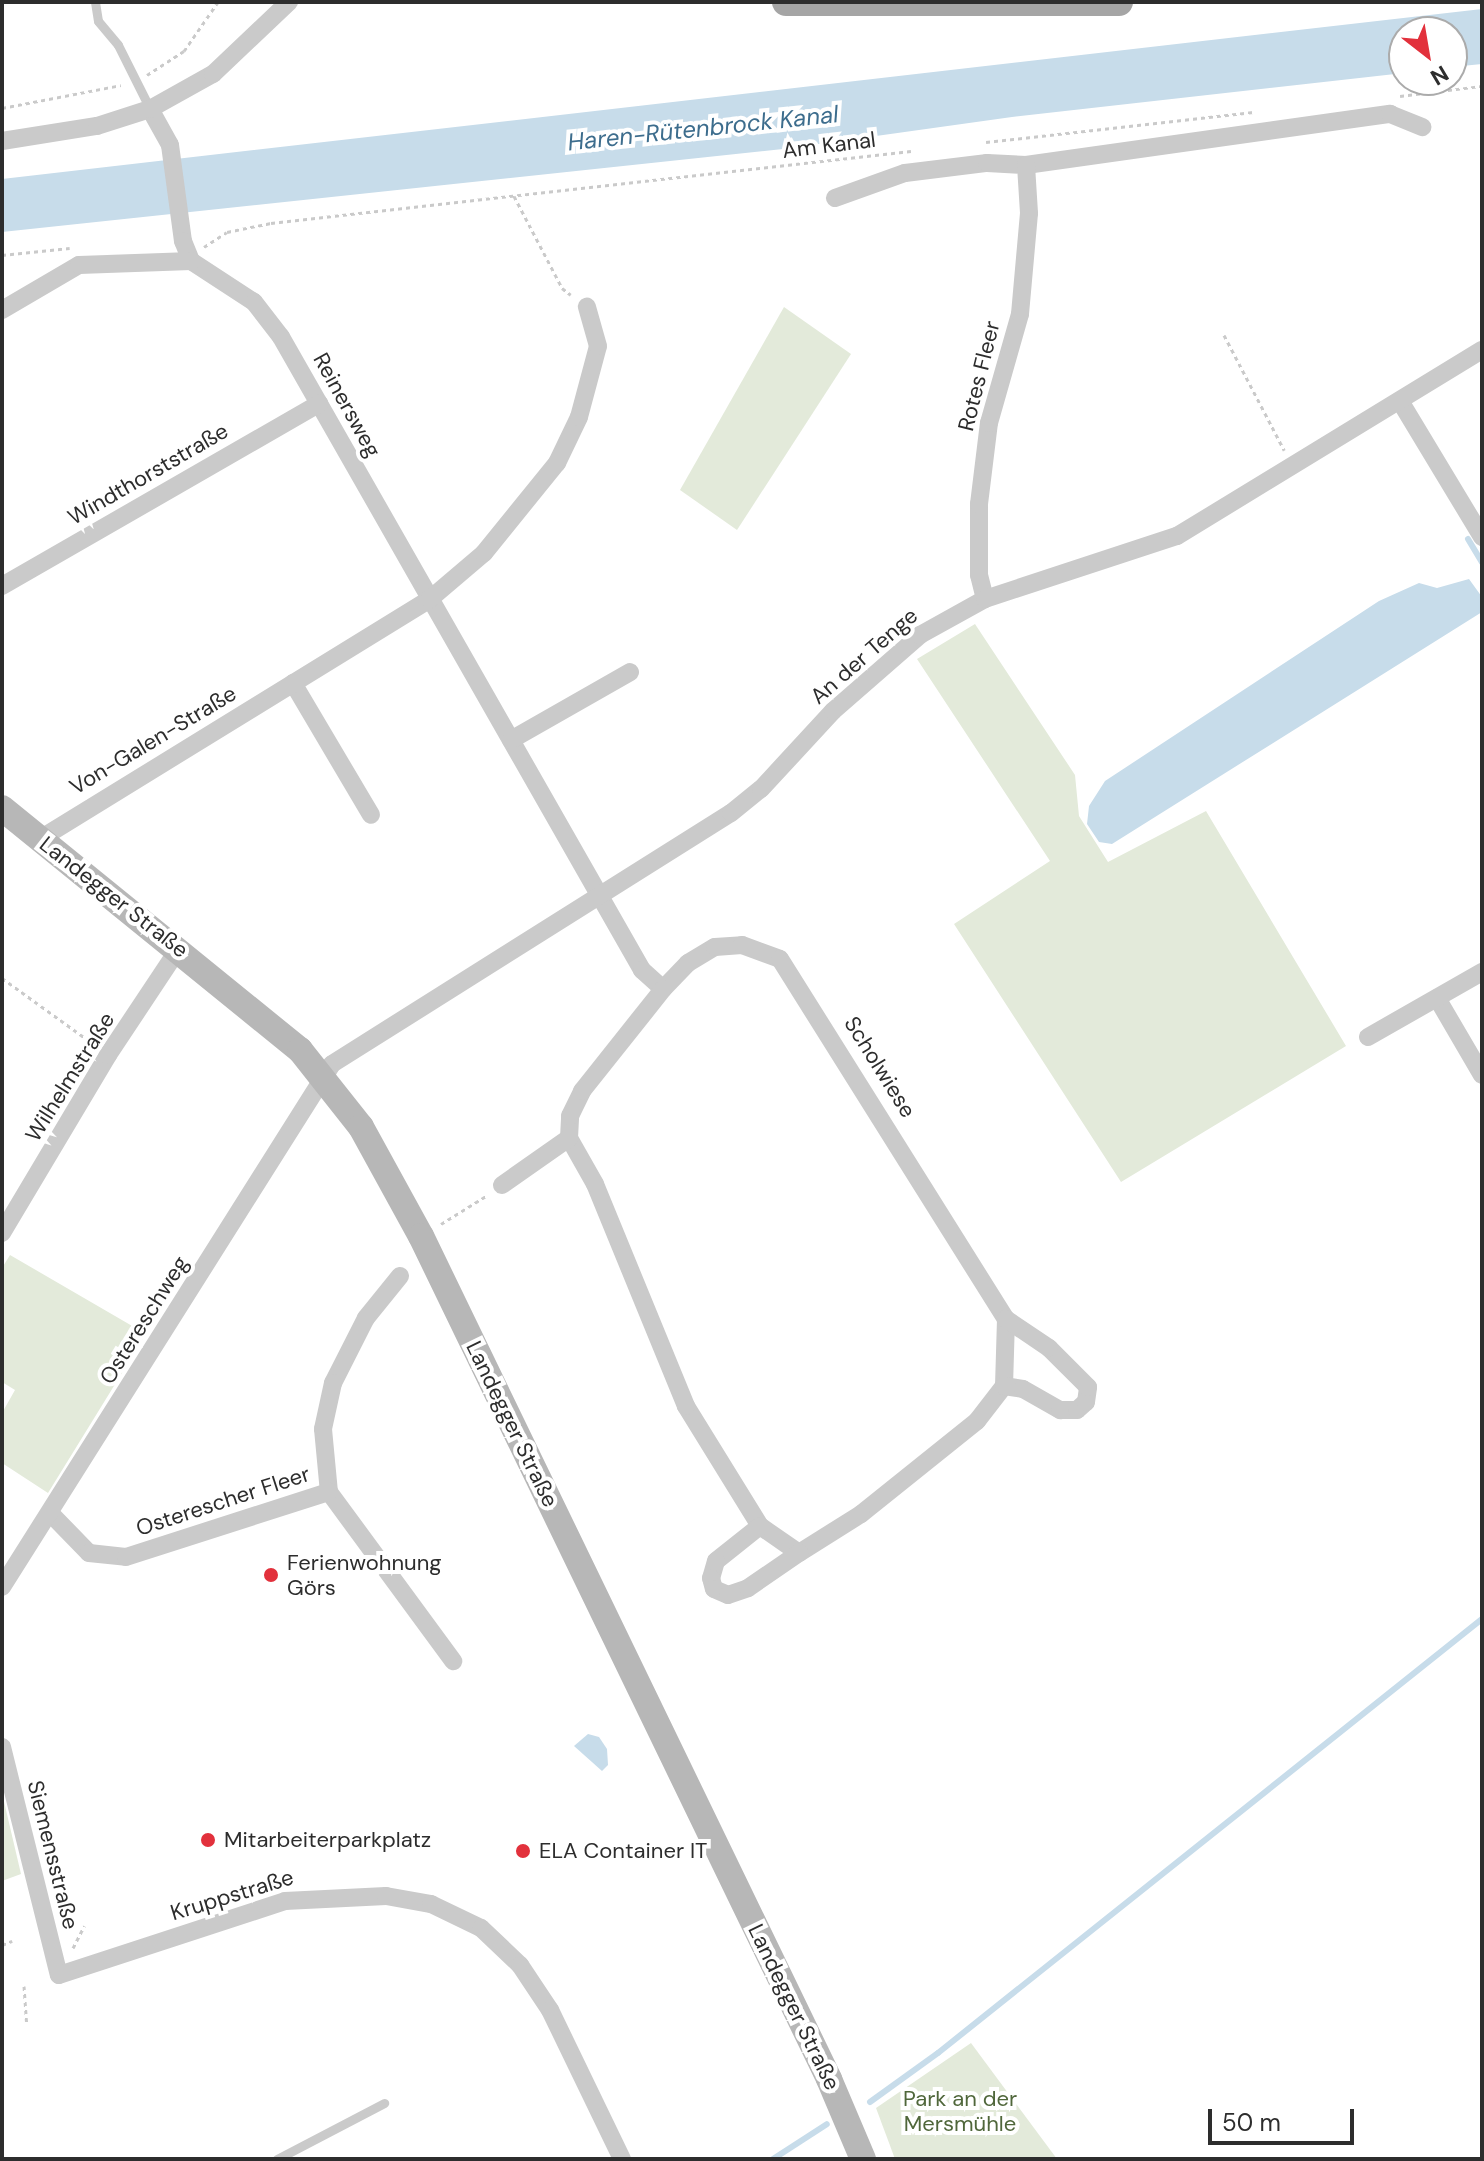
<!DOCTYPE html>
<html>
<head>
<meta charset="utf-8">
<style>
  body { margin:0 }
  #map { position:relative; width:1484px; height:2161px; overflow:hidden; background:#fff; font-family:"DM Sans",sans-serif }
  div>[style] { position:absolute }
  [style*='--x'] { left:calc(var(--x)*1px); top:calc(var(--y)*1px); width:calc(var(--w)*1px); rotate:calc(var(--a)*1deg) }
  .green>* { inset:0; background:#e3eada }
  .water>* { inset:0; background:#c7dcea }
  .stream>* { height:6px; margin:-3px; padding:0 3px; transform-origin:3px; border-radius:3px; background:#c7dcea }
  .path>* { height:3px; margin-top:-1.5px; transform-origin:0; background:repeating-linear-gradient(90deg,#cacaca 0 4px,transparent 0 8px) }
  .service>* { height:9px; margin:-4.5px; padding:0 4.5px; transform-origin:4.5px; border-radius:4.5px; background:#cacaca }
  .minor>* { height:18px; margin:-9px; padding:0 9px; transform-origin:9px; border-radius:9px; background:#cacaca }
  .secondary>* { height:26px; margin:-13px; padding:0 13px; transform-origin:13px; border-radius:13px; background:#b7b7b7 }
  .primary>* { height:28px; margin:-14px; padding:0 14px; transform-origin:14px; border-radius:14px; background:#a5a5a5 }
  .dots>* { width:22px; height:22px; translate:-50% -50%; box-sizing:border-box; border:4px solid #fff; border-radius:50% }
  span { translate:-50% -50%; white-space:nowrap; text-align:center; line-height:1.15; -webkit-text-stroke:8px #fff; paint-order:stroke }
  .street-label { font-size:22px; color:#2d2d2d }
  .poi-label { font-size:22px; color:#2d2d2d }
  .left { translate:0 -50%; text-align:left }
  .park-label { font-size:22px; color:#50673b }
  .water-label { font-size:24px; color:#3d6d8d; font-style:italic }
  .frame { position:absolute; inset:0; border:4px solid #2d2d2d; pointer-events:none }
  .north { position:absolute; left:1388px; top:16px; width:80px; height:80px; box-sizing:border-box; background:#fff; border:2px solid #ababab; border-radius:50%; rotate:149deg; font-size:22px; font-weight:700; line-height:32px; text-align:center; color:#2d2d2d }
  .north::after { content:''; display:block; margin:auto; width:28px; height:36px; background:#e2313c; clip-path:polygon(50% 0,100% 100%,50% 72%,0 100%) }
  .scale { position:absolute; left:1208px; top:2109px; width:146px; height:36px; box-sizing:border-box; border:4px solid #2d2d2d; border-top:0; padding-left:10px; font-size:24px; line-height:28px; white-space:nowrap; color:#2d2d2d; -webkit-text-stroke:6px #fff; paint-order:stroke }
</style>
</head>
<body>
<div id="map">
  <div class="green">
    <div style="clip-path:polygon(784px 307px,851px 354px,737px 530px,680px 490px)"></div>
    <div style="clip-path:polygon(975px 624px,1075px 775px,1079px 816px,1108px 862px,1206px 811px,1346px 1046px,1121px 1182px,954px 924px,1050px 861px,917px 659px)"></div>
    <div style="clip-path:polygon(10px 1255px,146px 1334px,48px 1493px,2px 1463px,2px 1413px,15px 1390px,2px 1382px,2px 1268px)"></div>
    <div style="clip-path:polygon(2px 1793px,21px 1874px,2px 1881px)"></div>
    <div style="clip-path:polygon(971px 2043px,1057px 2159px,895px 2159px,876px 2108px)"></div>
  </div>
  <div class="water">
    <div style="clip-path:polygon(1482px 9px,1482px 64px,1452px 67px,1452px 32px,1404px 32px,1404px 73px,1012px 117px,783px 149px,2px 232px,2px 179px)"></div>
    <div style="clip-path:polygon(1469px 579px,1482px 597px,1482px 612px,1112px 844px,1099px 842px,1087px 824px,1089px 806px,1105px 781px,1379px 601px,1419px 583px,1437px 588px)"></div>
    <div style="clip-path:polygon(588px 1734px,599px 1737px,607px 1749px,608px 1765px,602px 1771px,574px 1746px)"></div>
  </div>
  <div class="stream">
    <div style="--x:1468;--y:539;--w:27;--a:59"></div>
    <div style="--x:870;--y:2102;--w:84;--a:-35.8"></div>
    <div style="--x:938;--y:2053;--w:696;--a:-38.58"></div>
    <div style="--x:773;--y:2159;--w:64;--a:-32.9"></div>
  </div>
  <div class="path">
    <div style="--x:147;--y:75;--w:44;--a:-33"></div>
    <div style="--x:184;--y:51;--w:60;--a:-55.2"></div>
    <div style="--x:1400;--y:96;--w:83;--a:-7"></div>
    <div style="--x:2;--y:108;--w:121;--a:-10.9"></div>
    <div style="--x:986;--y:142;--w:269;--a:-6.4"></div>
    <div style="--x:514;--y:196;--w:104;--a:62.4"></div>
    <div style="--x:562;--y:288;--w:11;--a:38"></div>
    <div style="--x:204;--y:247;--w:27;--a:-33"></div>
    <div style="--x:227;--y:232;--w:45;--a:-11.6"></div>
    <div style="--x:271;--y:223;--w:644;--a:-6.42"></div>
    <div style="--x:2;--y:255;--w:68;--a:-5.9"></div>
    <div style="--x:1224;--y:335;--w:130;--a:62.4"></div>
    <div style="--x:2;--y:978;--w:111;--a:35.8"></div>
    <div style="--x:441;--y:1224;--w:53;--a:-31.9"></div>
    <div style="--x:2;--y:1945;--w:11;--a:-22"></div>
    <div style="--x:73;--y:1948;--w:25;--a:-63"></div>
    <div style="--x:24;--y:1986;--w:39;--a:86"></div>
  </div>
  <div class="service">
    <div style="--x:95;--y:2;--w:19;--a:81"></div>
    <div style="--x:98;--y:21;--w:31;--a:50"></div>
    <div style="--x:118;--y:45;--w:72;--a:63.4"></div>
    <div style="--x:277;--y:2159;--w:121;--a:-27.6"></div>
  </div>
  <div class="minor">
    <div style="--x:150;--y:109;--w:41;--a:60.9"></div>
    <div style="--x:170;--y:145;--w:97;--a:82.3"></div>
    <div style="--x:183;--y:241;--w:22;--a:68"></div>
    <div style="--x:191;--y:261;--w:75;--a:33.1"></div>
    <div style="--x:254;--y:302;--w:44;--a:52.4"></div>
    <div style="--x:281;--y:337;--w:729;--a:60.3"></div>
    <div style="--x:642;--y:970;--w:28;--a:42"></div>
    <div style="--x:663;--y:989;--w:36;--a:-46"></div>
    <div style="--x:688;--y:963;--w:31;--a:-31"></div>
    <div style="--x:715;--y:947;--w:27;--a:-4"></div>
    <div style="--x:742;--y:945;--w:40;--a:20.2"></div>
    <div style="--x:780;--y:959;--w:425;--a:57.9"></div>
    <div style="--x:1006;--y:1319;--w:67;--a:91.7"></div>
    <div style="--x:1004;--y:1386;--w:44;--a:127.6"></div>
    <div style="--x:977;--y:1421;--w:149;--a:141.3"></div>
    <div style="--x:861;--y:1514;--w:73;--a:147.8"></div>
    <div style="--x:799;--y:1553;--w:47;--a:-145.3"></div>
    <div style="--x:760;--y:1526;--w:141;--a:-121.7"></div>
    <div style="--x:686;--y:1406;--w:240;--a:-112.3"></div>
    <div style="--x:595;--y:1184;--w:53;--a:-119.5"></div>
    <div style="--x:569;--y:1138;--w:22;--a:-87"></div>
    <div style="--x:570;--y:1116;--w:28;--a:-64"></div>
    <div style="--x:582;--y:1091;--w:130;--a:-51.5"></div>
    <div style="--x:2;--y:141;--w:96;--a:-9"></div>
    <div style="--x:97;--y:126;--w:56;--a:-17.8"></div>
    <div style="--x:150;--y:109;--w:72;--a:-29.1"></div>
    <div style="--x:213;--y:74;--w:105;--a:-43.5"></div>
    <div style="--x:835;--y:198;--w:74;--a:-19.7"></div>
    <div style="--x:905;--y:173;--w:83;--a:-7"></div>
    <div style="--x:987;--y:163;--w:39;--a:3"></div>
    <div style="--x:1026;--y:165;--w:368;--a:-8"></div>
    <div style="--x:1390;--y:114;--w:35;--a:22"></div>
    <div style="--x:2;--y:310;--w:89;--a:-30.3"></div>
    <div style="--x:79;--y:265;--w:112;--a:-2"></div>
    <div style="--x:1400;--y:401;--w:159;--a:58.9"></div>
    <div style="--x:2;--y:586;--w:366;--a:-29.9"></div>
    <div style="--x:985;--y:599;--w:25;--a:-104"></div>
    <div style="--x:979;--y:575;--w:71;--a:-90"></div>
    <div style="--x:979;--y:504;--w:82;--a:-83"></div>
    <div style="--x:989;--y:423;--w:113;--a:-74.1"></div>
    <div style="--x:1020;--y:314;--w:101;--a:-84.9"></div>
    <div style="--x:1029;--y:213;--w:48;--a:-93.6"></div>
    <div style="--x:293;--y:683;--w:153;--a:59.4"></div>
    <div style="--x:511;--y:740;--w:137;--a:-29.7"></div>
    <div style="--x:40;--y:839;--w:458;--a:-31.6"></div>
    <div style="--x:430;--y:599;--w:71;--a:-40.4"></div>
    <div style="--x:484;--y:553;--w:116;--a:-51"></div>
    <div style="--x:557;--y:463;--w:51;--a:-64.4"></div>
    <div style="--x:579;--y:417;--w:73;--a:-75"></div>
    <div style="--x:598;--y:346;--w:41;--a:-105.8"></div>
    <div style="--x:1437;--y:998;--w:89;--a:59.7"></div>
    <div style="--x:1368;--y:1037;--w:131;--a:-29.7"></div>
    <div style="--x:502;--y:1185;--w:82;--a:-35"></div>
    <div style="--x:2;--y:1233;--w:207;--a:-59.2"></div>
    <div style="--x:108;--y:1055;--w:128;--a:-56.4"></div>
    <div style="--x:400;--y:1276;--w:54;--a:129"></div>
    <div style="--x:366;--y:1318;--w:73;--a:116.9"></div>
    <div style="--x:333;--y:1383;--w:47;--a:102.3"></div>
    <div style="--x:323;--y:1429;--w:63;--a:84.6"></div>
    <div style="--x:329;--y:1492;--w:210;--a:53.7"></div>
    <div style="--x:1004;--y:1386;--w:19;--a:9"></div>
    <div style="--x:1023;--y:1389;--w:43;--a:29.6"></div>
    <div style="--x:1060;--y:1410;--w:17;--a:0"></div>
    <div style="--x:1077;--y:1410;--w:12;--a:-42"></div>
    <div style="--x:1086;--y:1402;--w:15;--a:-82"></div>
    <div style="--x:1088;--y:1387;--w:55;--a:-135"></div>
    <div style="--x:1049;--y:1348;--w:52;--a:-146"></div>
    <div style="--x:52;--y:1515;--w:53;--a:45.8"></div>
    <div style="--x:89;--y:1553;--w:37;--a:6"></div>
    <div style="--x:126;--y:1557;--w:213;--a:-17.8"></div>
    <div style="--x:760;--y:1526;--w:56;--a:141.5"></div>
    <div style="--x:716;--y:1561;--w:18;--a:106"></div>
    <div style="--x:711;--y:1578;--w:11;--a:75"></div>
    <div style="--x:714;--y:1589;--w:15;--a:23"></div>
    <div style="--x:728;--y:1595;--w:21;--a:-19"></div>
    <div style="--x:748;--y:1588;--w:62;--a:-34.5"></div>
    <div style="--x:2;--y:1587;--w:618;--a:-57.75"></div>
    <div style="--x:332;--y:1064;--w:471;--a:-32.2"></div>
    <div style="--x:731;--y:813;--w:38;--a:-39"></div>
    <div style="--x:761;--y:789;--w:106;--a:-47.3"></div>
    <div style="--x:833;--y:711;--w:116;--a:-41.1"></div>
    <div style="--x:920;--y:635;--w:74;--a:-29"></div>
    <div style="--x:985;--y:599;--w:202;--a:-18.2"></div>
    <div style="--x:1177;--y:536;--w:357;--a:-31.4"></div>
    <div style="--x:2;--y:1747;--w:235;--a:76"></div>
    <div style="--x:59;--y:1975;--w:238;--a:-18.1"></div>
    <div style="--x:285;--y:1901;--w:101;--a:-2.8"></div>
    <div style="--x:386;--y:1896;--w:46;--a:10.1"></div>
    <div style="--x:431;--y:1904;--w:55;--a:25.6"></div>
    <div style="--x:481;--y:1928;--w:54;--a:43.5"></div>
    <div style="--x:520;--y:1965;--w:54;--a:56.3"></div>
    <div style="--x:550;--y:2010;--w:165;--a:64.2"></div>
  </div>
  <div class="secondary">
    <div style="--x:2;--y:808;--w:384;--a:39.1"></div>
    <div style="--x:300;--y:1050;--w:98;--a:51.6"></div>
    <div style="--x:361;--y:1127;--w:124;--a:61.2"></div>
    <div style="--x:421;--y:1236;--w:937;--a:64.17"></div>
    <div style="--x:829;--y:2079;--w:87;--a:67"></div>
  </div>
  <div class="primary">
    <div style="--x:786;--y:2;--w:333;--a:0"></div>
  </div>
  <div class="dots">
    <div style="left:271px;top:1575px;background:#e2313c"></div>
    <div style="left:208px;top:1840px;background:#e2313c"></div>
    <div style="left:523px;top:1851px;background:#e2313c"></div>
  </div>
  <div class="street-label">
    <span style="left:829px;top:145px;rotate:-7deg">Am Kanal</span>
    <span style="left:979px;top:376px;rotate:-76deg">Rotes Fleer</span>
    <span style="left:347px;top:405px;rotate:61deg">Reinersweg</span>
    <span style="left:148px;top:474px;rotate:-30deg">Windthorststraße</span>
    <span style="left:864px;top:656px;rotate:-41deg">An der Tenge</span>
    <span style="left:153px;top:740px;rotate:-31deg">Von-Galen-Straße</span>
    <span style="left:114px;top:897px;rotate:38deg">Landegger Straße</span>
    <span style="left:880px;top:1067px;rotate:58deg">Scholwiese</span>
    <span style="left:70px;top:1077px;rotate:-58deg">Wilhelmstraße</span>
    <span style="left:144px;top:1320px;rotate:-58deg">Ostereschweg</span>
    <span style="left:512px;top:1424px;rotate:64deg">Landegger Straße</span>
    <span style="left:223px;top:1501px;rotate:-18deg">Osterescher Fleer</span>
    <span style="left:53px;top:1855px;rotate:76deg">Siemensstraße</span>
    <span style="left:232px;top:1895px;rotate:-17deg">Kruppstraße</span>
    <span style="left:794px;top:2007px;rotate:64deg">Landegger Straße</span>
  </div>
  <div class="poi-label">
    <span class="left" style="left:287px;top:1575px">Ferienwohnung<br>Görs</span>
    <span class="left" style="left:224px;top:1840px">Mitarbeiterparkplatz</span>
    <span class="left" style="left:539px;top:1851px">ELA Container IT</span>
  </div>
  <div class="park-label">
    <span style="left:960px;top:2111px">Park an der<br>Mersmühle</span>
  </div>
  <div class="water-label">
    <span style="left:703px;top:128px;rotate:-6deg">Haren-Rütenbrock Kanal</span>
  </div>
  <div class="frame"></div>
  <div class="north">N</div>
  <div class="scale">50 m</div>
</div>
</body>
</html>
